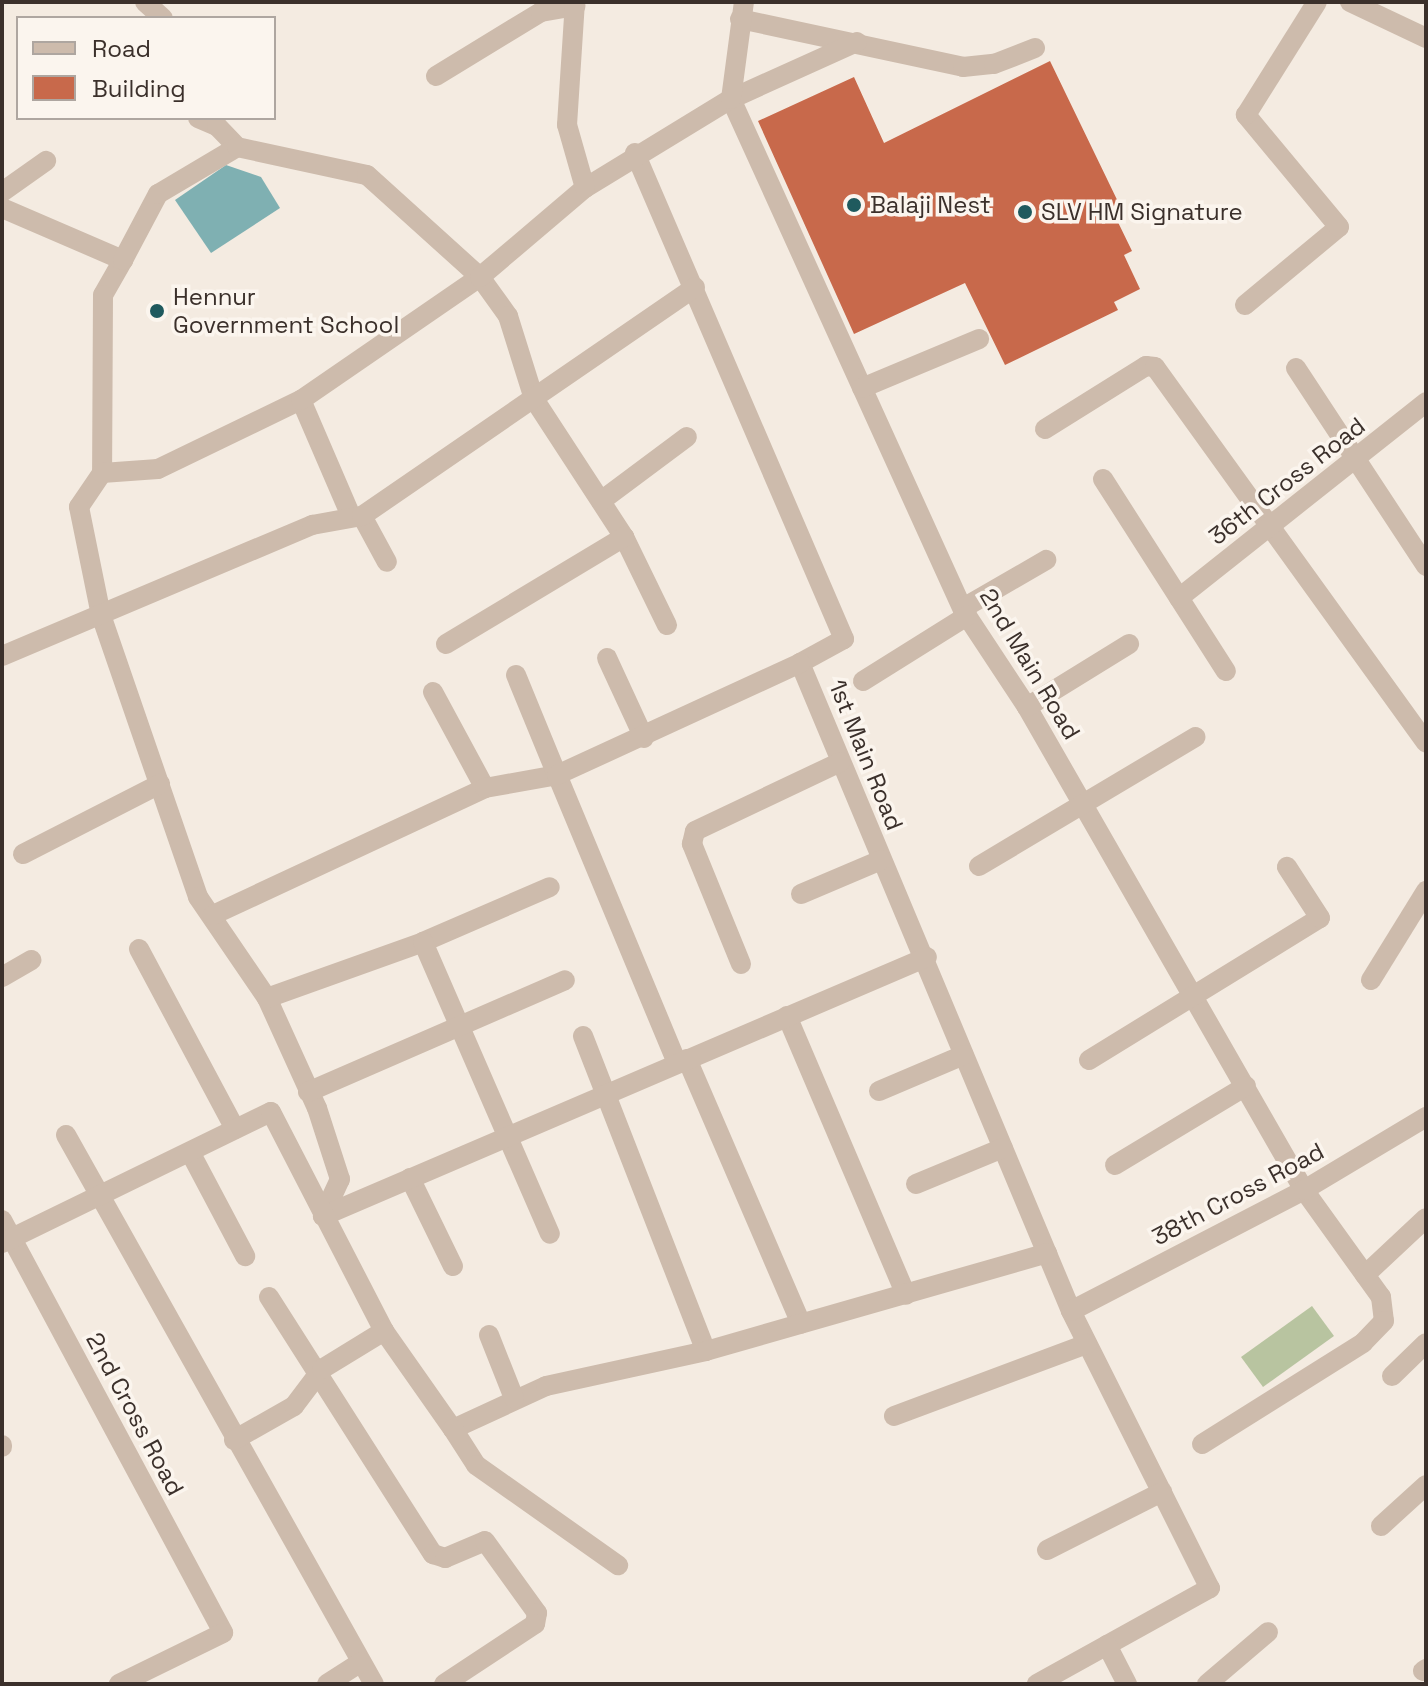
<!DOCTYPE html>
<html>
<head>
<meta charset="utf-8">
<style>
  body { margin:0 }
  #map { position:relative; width:1428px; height:1686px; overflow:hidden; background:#f4ebe1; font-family:"Space Grotesk",sans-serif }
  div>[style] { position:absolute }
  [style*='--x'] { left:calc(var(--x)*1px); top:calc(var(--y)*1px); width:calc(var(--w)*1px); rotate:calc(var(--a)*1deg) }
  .green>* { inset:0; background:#b8c4a0 }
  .water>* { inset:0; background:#7fb0b2 }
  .building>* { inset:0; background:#c8694b }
  .minor>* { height:20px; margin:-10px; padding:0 10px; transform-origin:10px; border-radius:10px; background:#cdbbac }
  .tertiary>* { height:20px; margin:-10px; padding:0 10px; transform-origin:10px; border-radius:10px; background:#cdbbac }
  .dots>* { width:22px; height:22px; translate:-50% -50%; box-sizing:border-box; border:4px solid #fbf5ee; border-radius:50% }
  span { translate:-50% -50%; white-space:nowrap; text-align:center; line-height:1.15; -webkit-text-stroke:7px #fbf5ee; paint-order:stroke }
  .poi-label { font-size:24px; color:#3b302b }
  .left { translate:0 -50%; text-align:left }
  .street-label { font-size:24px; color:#3b302b }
  .frame { position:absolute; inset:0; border:4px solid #3b302b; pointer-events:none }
  .legend { position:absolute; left:16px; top:16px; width:260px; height:104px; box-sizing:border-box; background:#fbf5ee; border:2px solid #aea6a0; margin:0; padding:10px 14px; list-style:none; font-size:24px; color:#3b302b }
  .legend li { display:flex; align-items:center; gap:16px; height:40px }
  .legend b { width:40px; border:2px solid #aea6a0 }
</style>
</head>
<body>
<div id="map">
  <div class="green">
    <div style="clip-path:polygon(1312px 1306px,1334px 1336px,1263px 1387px,1241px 1357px)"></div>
  </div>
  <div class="water">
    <div style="clip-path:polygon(226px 165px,261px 177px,280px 208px,211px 253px,175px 200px)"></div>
  </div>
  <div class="building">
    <div style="clip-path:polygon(1050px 61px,1122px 210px,1114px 214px,1132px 251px,1124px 255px,1140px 289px,1114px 302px,1118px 310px,1005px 365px,965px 283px,854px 334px,758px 121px,854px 77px,884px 143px)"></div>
  </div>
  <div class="minor">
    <div style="--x:145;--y:2;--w:24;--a:42"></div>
    <div style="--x:740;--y:19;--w:228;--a:12.1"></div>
    <div style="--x:963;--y:67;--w:31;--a:-6"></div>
    <div style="--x:994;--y:64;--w:44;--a:-21.3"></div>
    <div style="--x:857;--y:42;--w:138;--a:155.7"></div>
    <div style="--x:731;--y:99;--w:561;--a:65.58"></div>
    <div style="--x:963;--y:610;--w:116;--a:56.6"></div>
    <div style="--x:1027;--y:707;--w:557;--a:60.17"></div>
    <div style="--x:1304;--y:1190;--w:132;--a:54.3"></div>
    <div style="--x:1381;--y:1297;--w:24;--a:83"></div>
    <div style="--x:1384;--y:1321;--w:30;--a:134"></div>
    <div style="--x:1363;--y:1343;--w:190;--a:147.9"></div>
    <div style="--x:436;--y:76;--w:123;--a:-31.4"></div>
    <div style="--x:541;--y:12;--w:35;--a:-10"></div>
    <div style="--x:198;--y:118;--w:21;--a:23"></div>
    <div style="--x:217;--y:126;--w:29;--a:46"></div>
    <div style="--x:635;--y:153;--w:529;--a:66.73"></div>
    <div style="--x:844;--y:639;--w:50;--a:151.4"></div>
    <div style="--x:800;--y:663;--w:702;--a:67.3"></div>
    <div style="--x:1071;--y:1311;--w:310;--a:63.4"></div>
    <div style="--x:1210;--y:1588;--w:198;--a:151"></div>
    <div style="--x:585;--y:188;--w:171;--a:-31.4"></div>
    <div style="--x:731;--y:99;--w:98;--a:-82.4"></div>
    <div style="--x:2;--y:192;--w:54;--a:-35.2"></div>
    <div style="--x:123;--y:260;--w:40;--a:119.7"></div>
    <div style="--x:103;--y:295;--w:178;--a:90.3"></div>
    <div style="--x:102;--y:473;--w:41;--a:124.1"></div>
    <div style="--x:79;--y:507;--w:110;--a:78.5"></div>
    <div style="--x:101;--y:615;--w:298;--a:71"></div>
    <div style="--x:198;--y:897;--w:122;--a:55.7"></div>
    <div style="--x:267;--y:998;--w:121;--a:65.6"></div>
    <div style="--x:317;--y:1108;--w:75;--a:72.1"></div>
    <div style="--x:340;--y:1179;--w:41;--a:114.7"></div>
    <div style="--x:1245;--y:305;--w:122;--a:-39.7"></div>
    <div style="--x:1339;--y:227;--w:146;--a:-129.7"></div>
    <div style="--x:1246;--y:115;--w:133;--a:-57.9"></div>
    <div style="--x:1296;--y:368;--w:237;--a:56.7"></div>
    <div style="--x:862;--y:388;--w:127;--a:-22.7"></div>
    <div style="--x:301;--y:400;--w:124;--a:66.7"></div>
    <div style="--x:1045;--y:429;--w:119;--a:-32"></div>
    <div style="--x:1146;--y:366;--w:9;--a:6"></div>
    <div style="--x:1155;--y:367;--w:463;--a:54.2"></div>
    <div style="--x:102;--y:473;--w:56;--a:-4.1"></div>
    <div style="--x:158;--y:469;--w:159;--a:-25.8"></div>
    <div style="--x:301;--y:400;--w:217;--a:-34.5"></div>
    <div style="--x:480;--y:277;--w:48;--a:54.3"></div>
    <div style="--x:508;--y:316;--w:87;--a:72.6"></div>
    <div style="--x:534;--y:399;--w:165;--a:56.9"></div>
    <div style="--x:624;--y:537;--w:98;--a:64"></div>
    <div style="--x:1103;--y:479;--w:228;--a:57.4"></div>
    <div style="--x:601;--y:501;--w:107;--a:-36.7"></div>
    <div style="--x:362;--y:516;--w:52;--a:61.5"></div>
    <div style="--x:1179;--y:598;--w:315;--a:-38.4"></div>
    <div style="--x:965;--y:607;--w:94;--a:-30.1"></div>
    <div style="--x:446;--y:644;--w:208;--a:-31"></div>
    <div style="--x:2;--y:656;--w:337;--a:-22.9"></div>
    <div style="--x:312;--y:525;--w:51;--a:-10.2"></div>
    <div style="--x:362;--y:516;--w:404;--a:-34.5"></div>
    <div style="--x:607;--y:658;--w:88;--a:65.2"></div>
    <div style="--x:863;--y:681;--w:123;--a:-32"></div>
    <div style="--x:433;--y:692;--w:109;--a:61.6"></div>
    <div style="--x:1027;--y:707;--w:120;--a:-31.7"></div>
    <div style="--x:23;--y:854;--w:154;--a:-27.1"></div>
    <div style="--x:979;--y:866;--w:252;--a:-30.8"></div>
    <div style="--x:801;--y:894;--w:87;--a:-23"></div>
    <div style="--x:213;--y:915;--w:300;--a:-25"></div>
    <div style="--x:485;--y:788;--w:73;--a:-10.2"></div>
    <div style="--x:557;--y:775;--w:108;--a:-112.3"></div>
    <div style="--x:423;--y:942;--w:138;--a:-23.4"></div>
    <div style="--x:139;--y:949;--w:204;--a:61.9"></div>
    <div style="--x:741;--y:964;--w:130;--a:-112.2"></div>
    <div style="--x:692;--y:844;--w:13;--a:-77"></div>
    <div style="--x:695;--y:831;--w:161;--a:-25.4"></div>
    <div style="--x:2;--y:977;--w:34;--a:-30"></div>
    <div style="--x:1371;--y:980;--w:105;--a:-58.3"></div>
    <div style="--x:267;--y:998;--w:166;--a:-19.7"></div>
    <div style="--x:423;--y:942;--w:318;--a:66.5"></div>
    <div style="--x:787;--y:1016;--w:303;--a:66.9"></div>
    <div style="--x:583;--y:1036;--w:338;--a:68.7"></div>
    <div style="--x:687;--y:1059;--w:288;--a:66.7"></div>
    <div style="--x:1089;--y:1060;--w:271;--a:-31.6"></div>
    <div style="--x:1320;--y:918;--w:61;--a:-122.9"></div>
    <div style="--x:677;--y:1063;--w:312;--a:-112.6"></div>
    <div style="--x:557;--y:775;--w:268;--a:-24.7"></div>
    <div style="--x:879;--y:1091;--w:92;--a:-23"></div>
    <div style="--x:308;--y:1092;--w:280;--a:-23.5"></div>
    <div style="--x:66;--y:1135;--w:629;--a:60.71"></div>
    <div style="--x:190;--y:1152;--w:118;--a:62.1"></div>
    <div style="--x:1115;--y:1165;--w:153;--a:-31.1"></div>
    <div style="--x:410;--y:1178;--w:98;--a:64"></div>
    <div style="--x:916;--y:1184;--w:94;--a:-22.5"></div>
    <div style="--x:323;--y:1216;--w:657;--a:-23.21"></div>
    <div style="--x:2;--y:1220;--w:468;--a:61.8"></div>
    <div style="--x:223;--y:1633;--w:116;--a:153.9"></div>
    <div style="--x:2;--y:1243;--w:299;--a:-26"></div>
    <div style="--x:271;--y:1112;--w:246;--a:62.7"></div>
    <div style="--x:384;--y:1331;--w:120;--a:54.9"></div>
    <div style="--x:453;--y:1429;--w:102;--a:-24.8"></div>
    <div style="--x:546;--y:1386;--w:164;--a:-12.3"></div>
    <div style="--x:706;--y:1351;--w:355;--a:-16"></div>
    <div style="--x:1365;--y:1275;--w:83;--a:-43.1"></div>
    <div style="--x:269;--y:1297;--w:305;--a:57.5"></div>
    <div style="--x:433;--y:1554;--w:13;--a:18"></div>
    <div style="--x:445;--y:1558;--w:43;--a:-23"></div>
    <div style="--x:485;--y:1541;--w:89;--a:54.2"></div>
    <div style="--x:537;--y:1613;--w:11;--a:100"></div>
    <div style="--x:535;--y:1624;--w:109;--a:146.6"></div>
    <div style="--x:1071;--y:1311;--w:263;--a:-27.4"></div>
    <div style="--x:1304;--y:1190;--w:142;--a:-30.9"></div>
    <div style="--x:489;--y:1335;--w:68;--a:68.4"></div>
    <div style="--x:1392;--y:1376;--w:47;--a:-44.1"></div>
    <div style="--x:894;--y:1416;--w:206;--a:-20.5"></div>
    <div style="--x:453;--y:1429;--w:43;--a:57.4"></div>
    <div style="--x:476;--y:1465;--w:174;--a:35.2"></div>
    <div style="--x:234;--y:1440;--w:69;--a:-29.5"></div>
    <div style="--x:294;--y:1406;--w:46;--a:-52.9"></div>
    <div style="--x:322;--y:1369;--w:73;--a:-31.5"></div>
    <div style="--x:2;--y:1445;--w:2;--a:90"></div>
    <div style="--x:1381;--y:1526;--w:61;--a:-42.3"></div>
    <div style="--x:1047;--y:1550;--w:129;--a:-26.8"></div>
    <div style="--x:1107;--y:1645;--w:44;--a:62.9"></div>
    <div style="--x:1423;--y:1671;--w:4;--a:-34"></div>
    <div style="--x:327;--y:1684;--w:40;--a:-32.9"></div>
    <div style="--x:1207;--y:1684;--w:80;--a:-40.4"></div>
  </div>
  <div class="tertiary">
    <div style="--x:1350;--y:2;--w:84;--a:25.3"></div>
    <div style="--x:2;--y:208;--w:132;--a:23.3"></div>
    <div style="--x:123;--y:260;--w:75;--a:-62.1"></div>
    <div style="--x:158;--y:194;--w:92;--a:-30.7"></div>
    <div style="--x:237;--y:147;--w:133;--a:12.2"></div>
    <div style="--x:367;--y:175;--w:152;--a:42.1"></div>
    <div style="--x:480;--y:277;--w:138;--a:-40.3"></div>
    <div style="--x:585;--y:188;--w:66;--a:-105.9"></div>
    <div style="--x:567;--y:125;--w:123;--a:-86.3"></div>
  </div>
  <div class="dots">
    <div style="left:854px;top:205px;background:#1f5a5e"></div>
    <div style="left:1025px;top:212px;background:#1f5a5e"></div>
    <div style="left:157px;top:311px;background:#1f5a5e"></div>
  </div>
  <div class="poi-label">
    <span class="left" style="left:870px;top:205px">Balaji Nest</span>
    <span class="left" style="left:1041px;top:212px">SLV HM Signature</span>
    <span class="left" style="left:173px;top:311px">Hennur<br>Government School</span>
  </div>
  <div class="street-label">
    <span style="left:1287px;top:481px;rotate:-38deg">36th Cross Road</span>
    <span style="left:1030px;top:664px;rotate:59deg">2nd Main Road</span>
    <span style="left:866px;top:755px;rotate:68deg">1st Main Road</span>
    <span style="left:1238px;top:1194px;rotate:-28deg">38th Cross Road</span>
    <span style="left:135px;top:1414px;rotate:62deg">2nd Cross Road</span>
  </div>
  <div class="frame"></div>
  <ul class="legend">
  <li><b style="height:10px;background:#cdbbac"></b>Road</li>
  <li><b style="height:22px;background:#c8694b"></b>Building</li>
  </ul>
</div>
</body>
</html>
